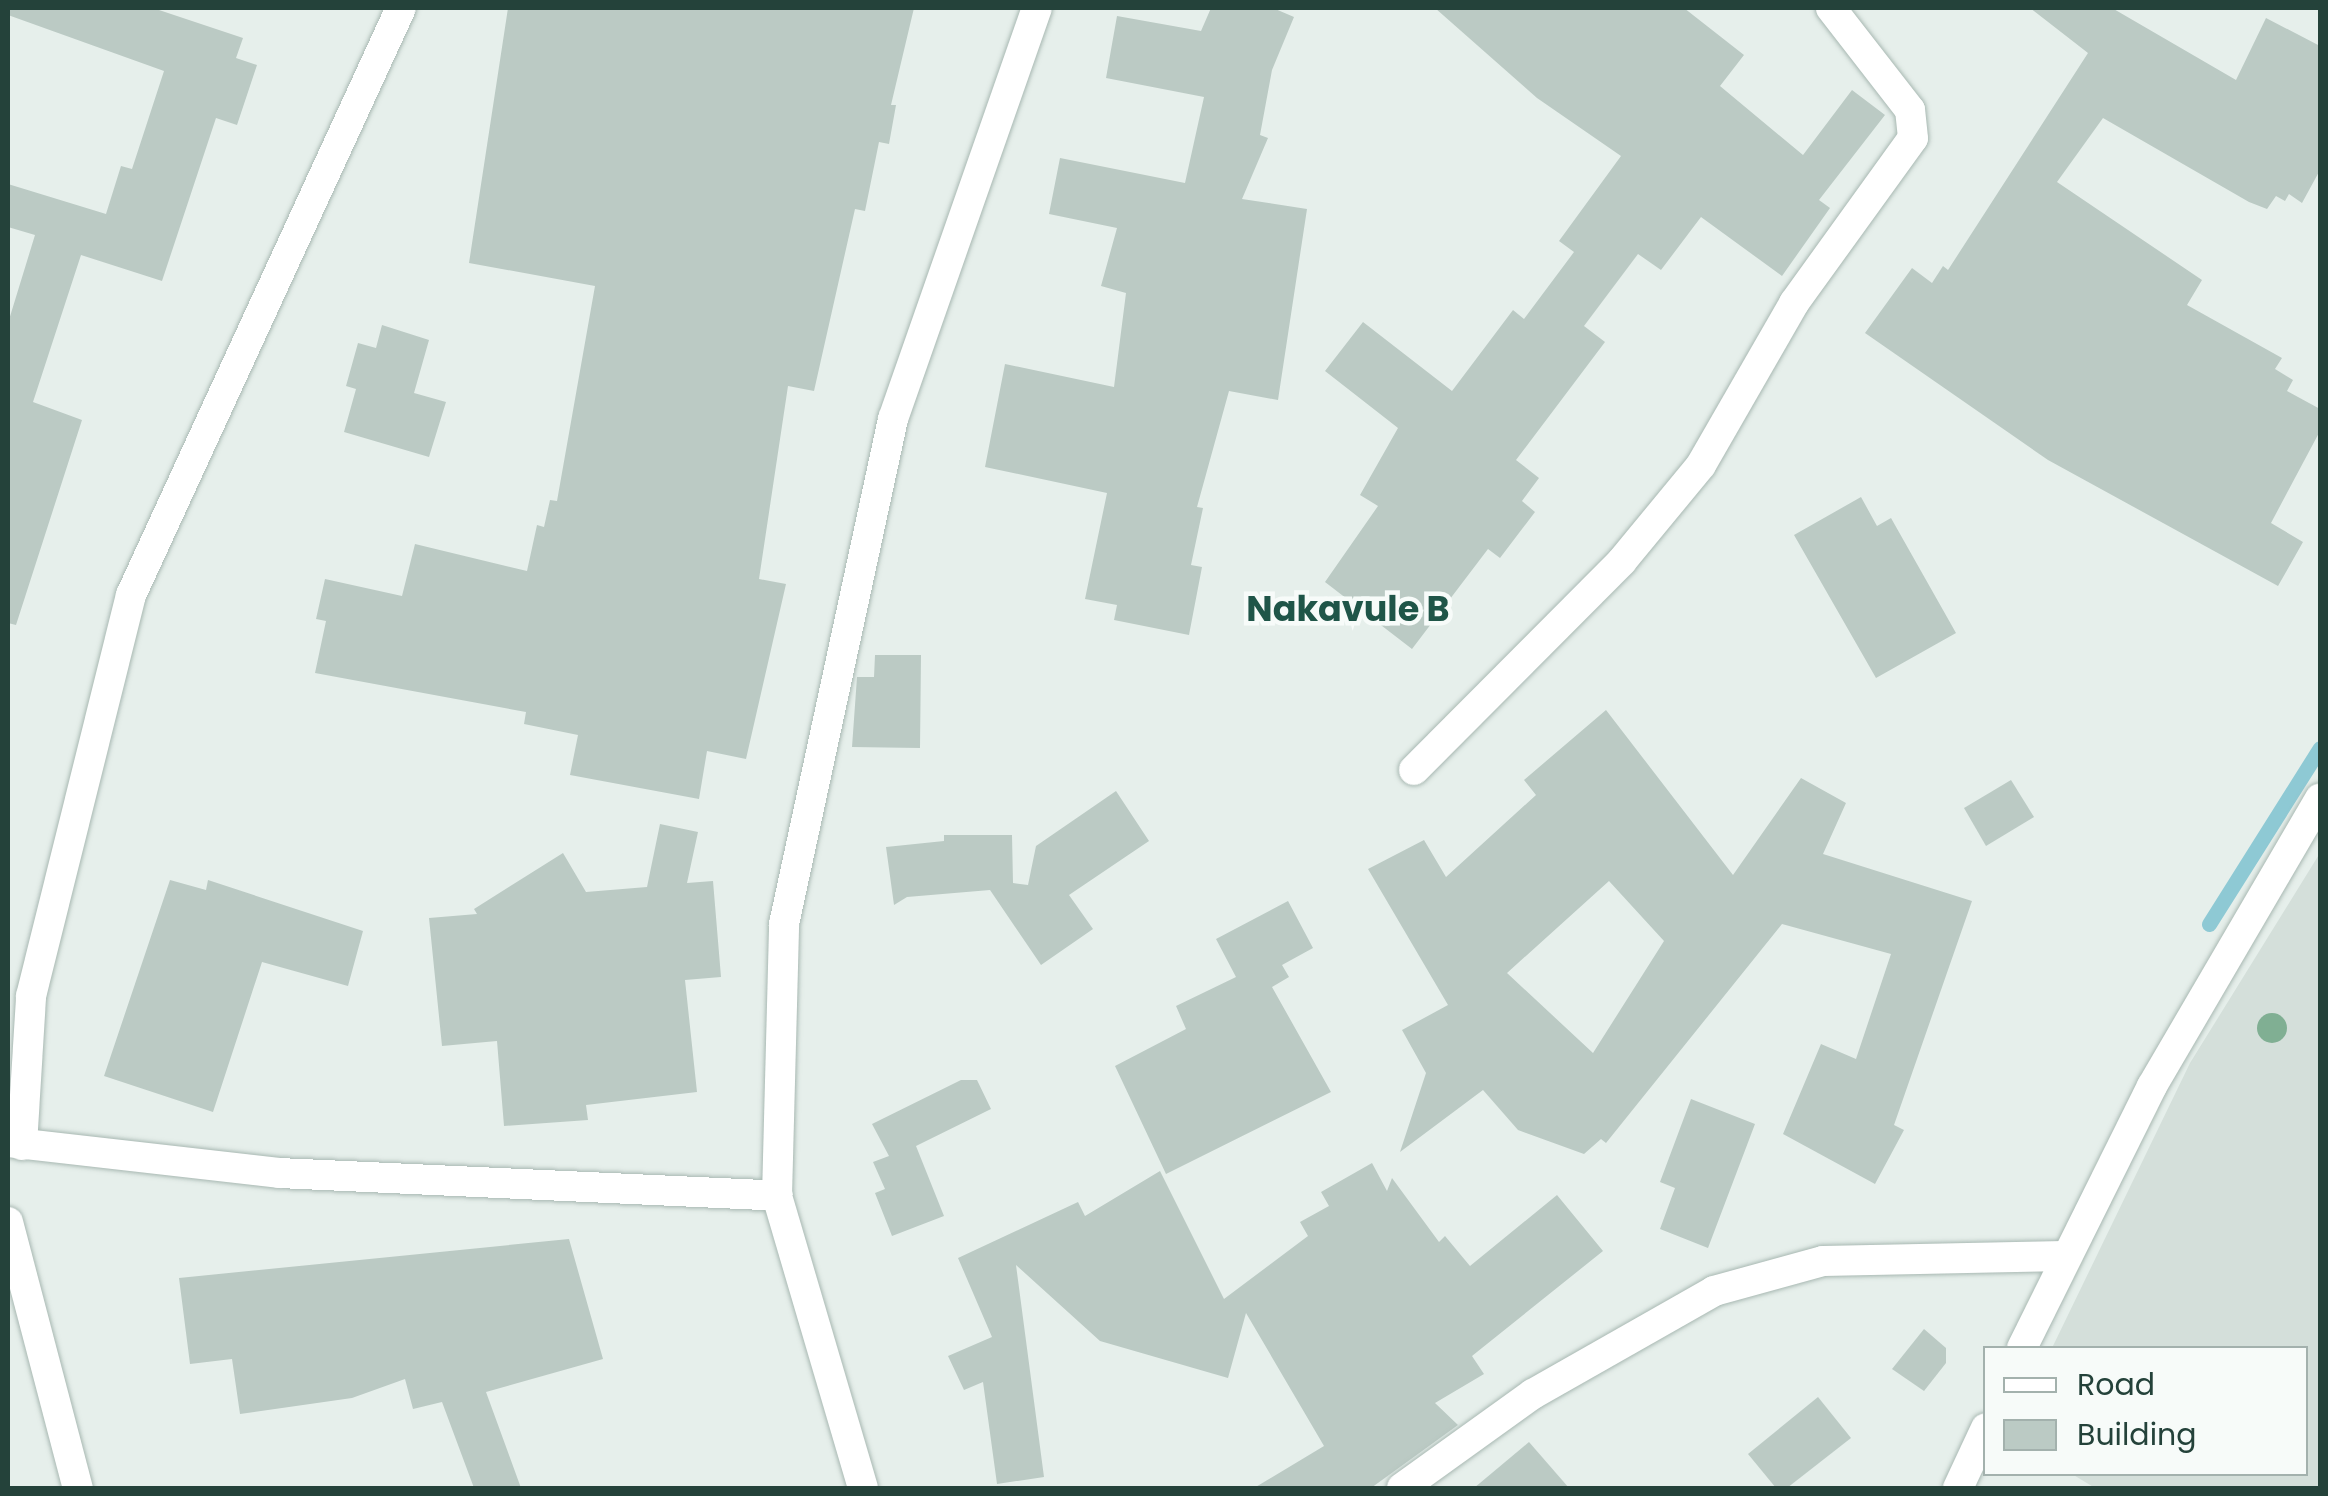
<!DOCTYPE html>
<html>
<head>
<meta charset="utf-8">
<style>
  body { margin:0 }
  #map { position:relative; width:2328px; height:1496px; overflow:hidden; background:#e6efeb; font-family:Poppins,sans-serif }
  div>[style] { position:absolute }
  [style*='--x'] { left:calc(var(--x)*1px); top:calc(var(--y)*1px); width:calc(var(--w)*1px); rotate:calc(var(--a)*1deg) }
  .built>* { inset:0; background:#d4dfda }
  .stream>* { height:15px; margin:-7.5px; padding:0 7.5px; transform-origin:7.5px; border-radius:7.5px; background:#8ec9d4 }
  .building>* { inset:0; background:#bbcac4 }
  .roads { filter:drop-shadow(0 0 2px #a8b8b2) drop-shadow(0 0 2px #a8b8b2) }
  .minor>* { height:30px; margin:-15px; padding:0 15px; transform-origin:15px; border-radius:15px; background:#fff }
  .trees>* { width:30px; height:30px; margin:-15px; border-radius:50%; background:#80af93 }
  span { translate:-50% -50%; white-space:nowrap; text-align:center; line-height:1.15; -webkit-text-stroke:9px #f7fbf9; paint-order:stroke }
  .quarter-label { font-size:35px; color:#1f5548; font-weight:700 }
  .frame { position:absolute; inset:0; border:10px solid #24423a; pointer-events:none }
  .legend { position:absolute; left:1983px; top:1346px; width:325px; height:130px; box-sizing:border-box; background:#f7fbf9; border:2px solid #a3b1ad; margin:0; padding:12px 18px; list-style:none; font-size:30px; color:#24423a }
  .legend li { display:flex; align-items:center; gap:20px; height:50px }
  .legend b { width:50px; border:2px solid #a3b1ad }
</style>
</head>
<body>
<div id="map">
  <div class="built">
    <div style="clip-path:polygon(2320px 853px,2320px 1488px,2095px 1488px,2072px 1474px,2306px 1474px,2306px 1348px,2052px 1348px,2190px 1063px)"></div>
  </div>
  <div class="stream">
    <div style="--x:2209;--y:924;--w:208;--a:-57.8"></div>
  </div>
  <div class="building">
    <div style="clip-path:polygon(8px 8px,153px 8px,243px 38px,236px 58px,257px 65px,237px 125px,216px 118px,162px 281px,81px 255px,33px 402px,82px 420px,16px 625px,8px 623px,8px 323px,35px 235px,8px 227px,8px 184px,106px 214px,121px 166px,132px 169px,164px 71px,8px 15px)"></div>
    <div style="clip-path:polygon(508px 8px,914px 8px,891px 105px,896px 105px,889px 144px,879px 142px,865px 211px,855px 209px,814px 391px,788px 386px,759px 579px,786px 584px,746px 759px,707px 751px,699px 799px,570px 775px,578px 735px,524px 724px,526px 712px,315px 673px,326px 621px,316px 619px,325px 579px,402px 596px,415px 544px,527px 571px,537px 525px,544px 527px,550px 500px,557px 501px,595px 286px,469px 263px)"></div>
    <div style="clip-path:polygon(1211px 8px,1273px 8px,1294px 17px,1272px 70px,1260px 135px,1268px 138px,1242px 199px,1307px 209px,1278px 400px,1229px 391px,1197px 507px,1203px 508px,1191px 565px,1202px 567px,1189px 635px,1114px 620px,1117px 605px,1085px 599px,1107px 493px,985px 467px,1005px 364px,1114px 387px,1126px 293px,1101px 286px,1117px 228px,1049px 214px,1060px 158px,1185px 183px,1204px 97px,1106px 78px,1117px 16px,1201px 31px)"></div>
    <div style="clip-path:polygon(1435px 8px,1684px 8px,1744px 55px,1720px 86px,1803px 155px,1852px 90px,1885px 115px,1819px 200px,1830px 208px,1782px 276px,1701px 217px,1661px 270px,1638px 254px,1584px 326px,1605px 342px,1516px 460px,1539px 478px,1522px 501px,1535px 512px,1500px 558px,1488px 549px,1412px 649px,1325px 582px,1378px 506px,1360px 495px,1398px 428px,1325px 371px,1363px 322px,1452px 391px,1513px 310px,1524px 319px,1574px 252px,1559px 241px,1621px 156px,1537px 98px)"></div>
    <div style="clip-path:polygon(2030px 8px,2112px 8px,2236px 80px,2266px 18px,2320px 46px,2320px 170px,2302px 203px,2289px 194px,2285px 201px,2276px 196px,2267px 209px,2249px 202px,2103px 118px,2057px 182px,2202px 280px,2187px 305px,2282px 358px,2275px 369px,2293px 380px,2287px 391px,2320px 409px,2320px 431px,2271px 523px,2303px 542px,2278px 586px,2048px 460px,1865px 333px,1912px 268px,1932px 283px,1943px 266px,1948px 270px,2088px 53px)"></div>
    <div style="clip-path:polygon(382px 325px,429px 340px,414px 393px,446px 402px,429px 457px,344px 432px,356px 389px,346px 386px,358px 343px,376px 348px)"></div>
    <div style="clip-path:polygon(1861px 497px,1877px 526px,1891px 518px,1956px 633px,1876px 678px,1794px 535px)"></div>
    <div style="clip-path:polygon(875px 655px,921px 655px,920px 748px,852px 747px,857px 677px,874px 677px)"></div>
    <div style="clip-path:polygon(evenodd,1606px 710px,1733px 875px,1801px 778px,1846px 803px,1823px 854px,1972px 901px,1894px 1125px,1904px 1130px,1875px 1184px,1783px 1134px,1821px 1044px,1856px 1059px,1891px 954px,1782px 924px,1606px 1143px,1601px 1139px,1584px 1154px,1518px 1130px,1483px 1090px,1400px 1152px,1426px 1073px,1402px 1030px,1448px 1005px,1368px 869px,1424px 840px,1446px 877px,1536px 795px,1524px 780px,1606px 710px,1609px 881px,1664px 941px,1593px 1053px,1507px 973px,1609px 881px)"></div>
    <div style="clip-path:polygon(2011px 780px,2034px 817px,1986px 846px,1964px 808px)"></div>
    <div style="clip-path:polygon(1116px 791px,1149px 841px,1069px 895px,1093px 929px,1041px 965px,990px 890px,907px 897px,894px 905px,886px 847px,944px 841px,944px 835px,1012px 835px,1013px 883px,1028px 885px,1036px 846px)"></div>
    <div style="clip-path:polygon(660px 824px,698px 832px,687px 883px,713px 881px,721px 977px,685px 980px,697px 1092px,586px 1105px,588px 1120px,504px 1126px,497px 1041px,442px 1046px,429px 918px,477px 914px,474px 909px,563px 853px,586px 892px,647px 887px)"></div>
    <div style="clip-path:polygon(170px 880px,206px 890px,208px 880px,363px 931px,348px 986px,262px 962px,213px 1112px,104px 1076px)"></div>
    <div style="clip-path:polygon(1288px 901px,1313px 948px,1282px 965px,1289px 977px,1272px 987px,1331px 1092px,1166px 1174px,1115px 1066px,1186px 1029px,1176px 1006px,1236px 977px,1216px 939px)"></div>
    <div style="clip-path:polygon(961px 1080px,977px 1080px,991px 1109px,916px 1146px,944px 1216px,892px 1236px,875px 1193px,885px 1189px,873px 1162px,889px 1156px,872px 1124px)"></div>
    <div style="clip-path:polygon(1691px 1099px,1755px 1124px,1708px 1248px,1660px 1229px,1675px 1188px,1660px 1182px)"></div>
    <div style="clip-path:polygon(1372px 1163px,1387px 1191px,1392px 1178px,1439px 1242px,1445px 1236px,1470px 1266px,1557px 1195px,1603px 1251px,1472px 1356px,1484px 1374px,1435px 1403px,1458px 1425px,1371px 1488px,1254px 1488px,1324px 1446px,1246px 1313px,1228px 1378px,1100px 1341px,1016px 1265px,1044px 1477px,997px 1484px,983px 1382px,964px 1390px,948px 1356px,992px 1337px,958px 1258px,1078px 1202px,1085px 1216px,1160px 1171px,1224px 1299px,1308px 1236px,1300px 1222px,1329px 1206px,1321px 1192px)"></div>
    <div style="clip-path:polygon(569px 1239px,603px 1359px,486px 1392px,521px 1488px,474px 1488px,442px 1402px,413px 1409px,405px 1379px,352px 1398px,240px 1414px,232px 1359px,190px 1364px,179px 1278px)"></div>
    <div style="clip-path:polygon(1924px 1329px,1946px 1348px,1946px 1363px,1924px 1391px,1892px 1369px)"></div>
    <div style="clip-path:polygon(1818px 1397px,1851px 1438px,1787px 1488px,1776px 1488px,1748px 1454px)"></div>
    <div style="clip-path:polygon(1529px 1442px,1569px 1488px,1474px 1488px)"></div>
  </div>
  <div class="roads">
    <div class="minor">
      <div style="--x:1414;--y:770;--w:295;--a:-45.1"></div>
      <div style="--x:1622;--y:561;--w:124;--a:-50.5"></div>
      <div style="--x:1701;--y:465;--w:187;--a:-60.1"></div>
      <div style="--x:1794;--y:303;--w:203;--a:-54.2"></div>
      <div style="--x:1913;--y:138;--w:28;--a:-96"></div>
      <div style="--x:1910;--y:110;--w:129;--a:-127.8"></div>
      <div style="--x:8;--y:1142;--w:273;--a:6.5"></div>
      <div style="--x:279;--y:1173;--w:499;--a:2.6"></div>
      <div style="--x:22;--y:1145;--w:149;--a:-86.5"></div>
      <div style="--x:31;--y:996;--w:413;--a:-76"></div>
      <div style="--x:131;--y:595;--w:646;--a:-65.3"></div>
      <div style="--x:8;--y:1222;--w:275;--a:75.3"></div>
      <div style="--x:2022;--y:1348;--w:292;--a:-63.6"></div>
      <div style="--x:2152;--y:1086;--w:333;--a:-59.7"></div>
      <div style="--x:863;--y:1488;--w:304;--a:-106.4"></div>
      <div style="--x:777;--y:1196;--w:272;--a:-88.5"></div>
      <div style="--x:784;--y:924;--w:517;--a:-77.82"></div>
      <div style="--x:893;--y:419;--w:435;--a:-70.7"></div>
      <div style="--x:1402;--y:1488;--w:161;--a:-35.7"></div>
      <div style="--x:1533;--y:1394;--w:208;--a:-29.6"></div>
      <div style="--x:1714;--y:1291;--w:113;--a:-15.4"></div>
      <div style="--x:1823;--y:1261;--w:241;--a:-1.2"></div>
      <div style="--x:1958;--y:1488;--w:66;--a:-65"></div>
    </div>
  </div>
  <div class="trees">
    <div style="left:2272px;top:1028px"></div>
  </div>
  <div class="quarter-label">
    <span style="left:1348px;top:609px">Nakavule B</span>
  </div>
  <div class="frame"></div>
  <ul class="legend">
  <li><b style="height:12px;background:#fff"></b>Road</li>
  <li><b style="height:28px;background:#bbcac4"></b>Building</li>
  </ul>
</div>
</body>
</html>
